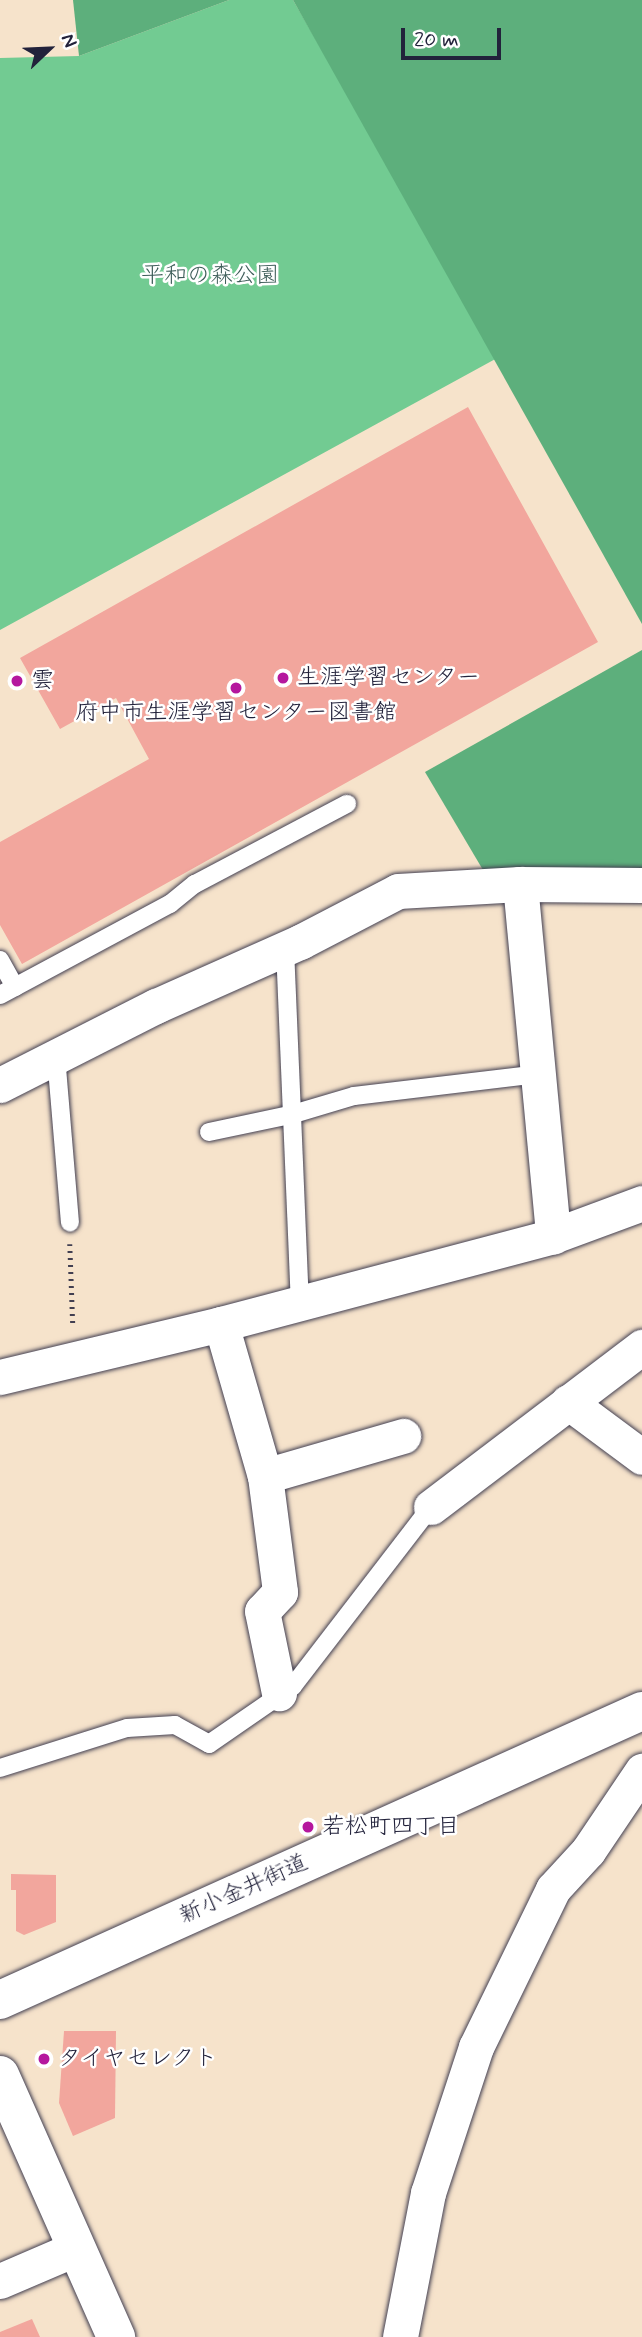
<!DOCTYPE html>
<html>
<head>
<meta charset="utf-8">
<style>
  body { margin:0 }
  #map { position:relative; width:642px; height:2337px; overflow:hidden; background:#f6e3cb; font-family:Mynerve,"Klee One",sans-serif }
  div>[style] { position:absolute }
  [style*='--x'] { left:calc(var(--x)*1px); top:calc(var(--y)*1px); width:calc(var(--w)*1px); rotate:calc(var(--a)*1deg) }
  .green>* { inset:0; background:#72cb92 }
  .forest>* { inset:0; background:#5daf7c }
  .building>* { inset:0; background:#f2a69d }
  .path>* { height:4.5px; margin-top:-2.25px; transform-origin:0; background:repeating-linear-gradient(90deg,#423f51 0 2px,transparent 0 7px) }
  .roads { filter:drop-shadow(0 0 2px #423f51) drop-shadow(0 0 2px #423f51) }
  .service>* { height:18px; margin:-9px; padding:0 9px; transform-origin:9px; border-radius:9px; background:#fff }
  .minor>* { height:35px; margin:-17.5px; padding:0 17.5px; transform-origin:17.5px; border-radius:17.5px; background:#fff }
  .secondary>* { height:38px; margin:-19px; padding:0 19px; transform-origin:19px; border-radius:19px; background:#fff }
  .dots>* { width:19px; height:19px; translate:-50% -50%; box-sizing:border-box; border:4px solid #fff; border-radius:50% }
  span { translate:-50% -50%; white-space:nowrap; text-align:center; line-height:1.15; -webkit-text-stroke:5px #fff; paint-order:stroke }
  .park-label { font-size:23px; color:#3e5d59 }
  .poi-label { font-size:23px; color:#22223b }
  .left { translate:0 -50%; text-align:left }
  .street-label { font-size:23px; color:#22223b }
  .north { position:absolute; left:14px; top:14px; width:70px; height:70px; -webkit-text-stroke:5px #fff; paint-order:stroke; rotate:67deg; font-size:19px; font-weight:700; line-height:28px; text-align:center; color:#22223b }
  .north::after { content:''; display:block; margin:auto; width:24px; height:32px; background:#22223b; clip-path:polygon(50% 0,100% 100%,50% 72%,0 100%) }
  .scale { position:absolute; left:401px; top:28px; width:100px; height:32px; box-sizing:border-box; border:4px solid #22223b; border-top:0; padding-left:9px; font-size:21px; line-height:24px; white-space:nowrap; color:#22223b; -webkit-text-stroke:5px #fff; paint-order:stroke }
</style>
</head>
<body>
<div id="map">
  <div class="green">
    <div style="clip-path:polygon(229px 0,293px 0,499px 357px,0 630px,0 58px,79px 56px)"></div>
  </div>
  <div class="forest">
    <div style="clip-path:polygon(73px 0,229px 0,79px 56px)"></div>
    <div style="clip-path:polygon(293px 0,642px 0,642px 624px)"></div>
    <div style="clip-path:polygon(642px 650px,642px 869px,483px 870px,425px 772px)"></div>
  </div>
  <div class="building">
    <div style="clip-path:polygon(468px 407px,598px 642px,22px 964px,0 925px,0 842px,149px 759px,116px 698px,60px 729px,20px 658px)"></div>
    <div style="clip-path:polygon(11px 1874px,56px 1875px,56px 1922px,24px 1935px,16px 1931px,16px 1890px,11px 1890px)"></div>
    <div style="clip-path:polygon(64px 2031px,116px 2031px,115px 2118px,73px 2136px,59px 2103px)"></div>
    <div style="clip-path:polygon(32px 2319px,40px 2337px,0 2337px,0 2332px)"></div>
  </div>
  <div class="path">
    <div style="--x:70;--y:1244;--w:82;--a:87.9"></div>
  </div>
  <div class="roads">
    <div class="service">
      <div style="--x:285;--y:948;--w:356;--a:87.6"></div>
      <div style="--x:0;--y:960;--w:31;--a:61"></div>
      <div style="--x:0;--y:995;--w:193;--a:-28.2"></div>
      <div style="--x:170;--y:904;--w:32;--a:-39"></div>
      <div style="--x:195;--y:884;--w:172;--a:-27.8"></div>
      <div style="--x:56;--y:1056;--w:167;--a:85.2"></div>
      <div style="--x:209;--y:1132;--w:83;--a:-11.9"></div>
      <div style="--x:290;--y:1115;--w:67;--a:-16.5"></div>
      <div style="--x:354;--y:1096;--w:185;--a:-6.8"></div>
      <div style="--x:0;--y:1768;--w:133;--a:-17.5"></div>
      <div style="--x:127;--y:1728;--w:48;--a:-3.6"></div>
      <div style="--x:175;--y:1725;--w:39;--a:29"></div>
      <div style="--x:209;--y:1744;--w:102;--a:-34.6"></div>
      <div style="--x:293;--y:1686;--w:226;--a:-52.4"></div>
    </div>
    <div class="minor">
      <div style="--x:520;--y:884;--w:354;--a:84.6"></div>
      <div style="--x:0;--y:1085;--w:175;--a:-26.9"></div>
      <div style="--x:156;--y:1006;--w:158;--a:-24"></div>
      <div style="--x:300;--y:942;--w:110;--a:-27.5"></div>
      <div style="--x:398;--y:891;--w:122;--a:-3.3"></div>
      <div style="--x:520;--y:884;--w:122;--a:0.5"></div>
      <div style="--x:221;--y:1324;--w:158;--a:73.9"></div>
      <div style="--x:265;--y:1476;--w:117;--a:82.6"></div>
      <div style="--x:280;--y:1592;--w:26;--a:133"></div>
      <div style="--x:262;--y:1611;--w:84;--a:78.3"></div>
      <div style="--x:0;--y:1377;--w:227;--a:-13.5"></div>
      <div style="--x:221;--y:1324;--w:343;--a:-14.8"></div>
      <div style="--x:553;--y:1236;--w:95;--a:-20.3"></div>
      <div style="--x:568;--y:1402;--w:92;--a:36.6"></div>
      <div style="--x:265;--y:1476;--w:144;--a:-16.2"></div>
      <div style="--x:431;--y:1507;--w:265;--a:-37.2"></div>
      <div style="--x:0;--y:2281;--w:84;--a:-23.2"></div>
      <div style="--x:400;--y:2337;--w:147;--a:-79"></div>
      <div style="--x:428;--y:2193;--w:154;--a:-71.8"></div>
      <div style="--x:476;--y:2047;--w:176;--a:-64"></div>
      <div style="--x:553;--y:1889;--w:52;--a:-47.4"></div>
      <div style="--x:588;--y:1851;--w:97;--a:-56"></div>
    </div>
    <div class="secondary">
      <div style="--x:0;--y:2000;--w:704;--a:-24.24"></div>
      <div style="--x:0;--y:2075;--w:287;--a:66.1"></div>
    </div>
  </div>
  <div class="dots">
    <div style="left:283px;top:678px;background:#b5179e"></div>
    <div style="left:17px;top:681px;background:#b5179e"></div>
    <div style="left:236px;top:688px;background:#b5179e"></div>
    <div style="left:308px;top:1827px;background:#b5179e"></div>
    <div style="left:44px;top:2059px;background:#b5179e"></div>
  </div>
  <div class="park-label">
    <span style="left:210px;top:276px">平和の森公園</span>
  </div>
  <div class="poi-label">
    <span class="left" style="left:297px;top:678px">生涯学習センター</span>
    <span class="left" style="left:31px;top:681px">雲</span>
    <span style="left:236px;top:713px">府中市生涯学習センター図書館</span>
    <span class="left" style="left:322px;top:1827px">若松町四丁目</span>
    <span class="left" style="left:58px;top:2059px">タイヤセレクト</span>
  </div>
  <div class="street-label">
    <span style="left:244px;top:1890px;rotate:-24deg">新小金井街道</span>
  </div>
  <div class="north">N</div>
  <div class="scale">20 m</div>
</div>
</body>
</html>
